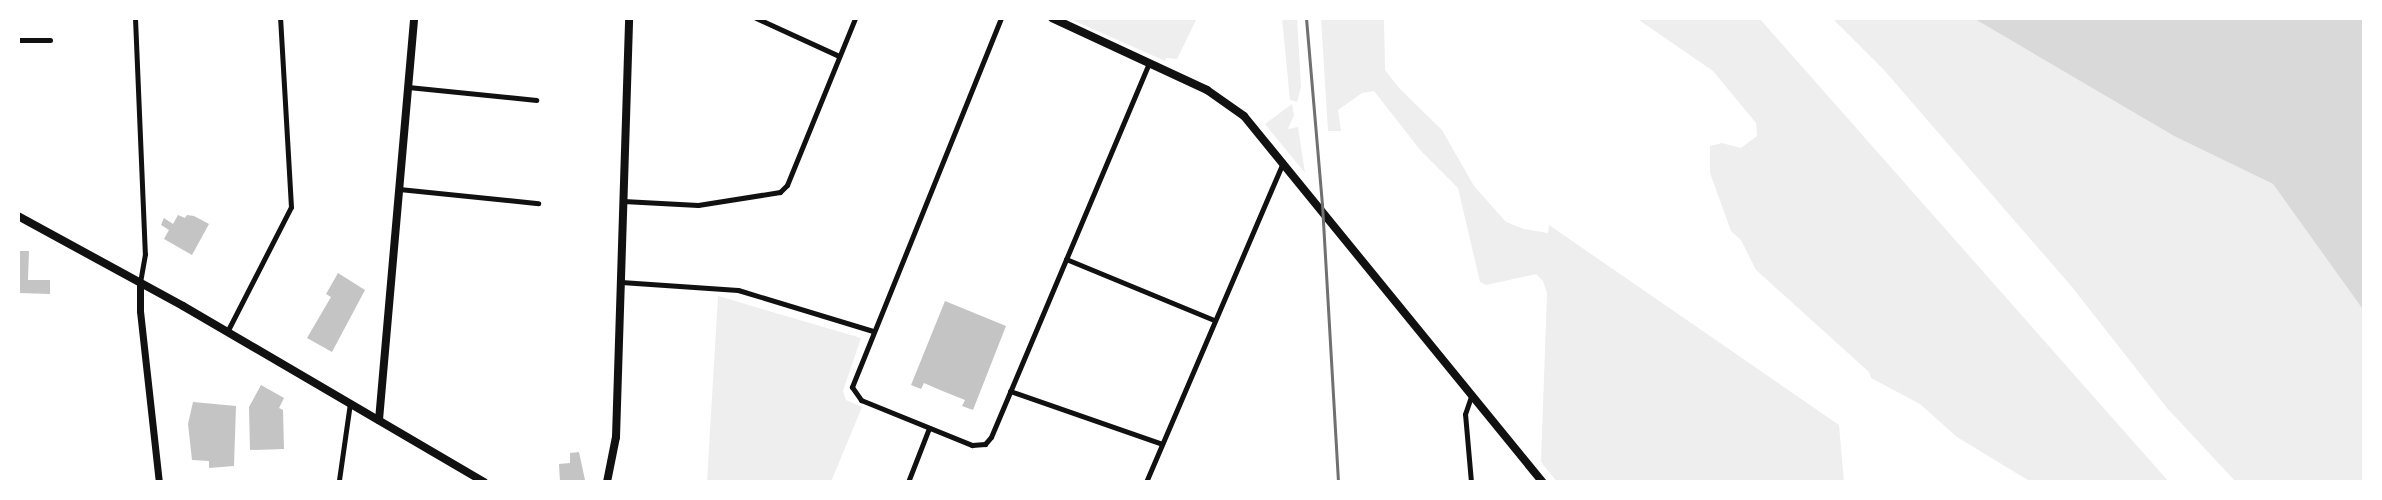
<!DOCTYPE html>
<html>
<head>
<meta charset="utf-8">
<style>
  body { margin:0 }
  #map { position:relative; width:2382px; height:500px; overflow:hidden; background:#fff; font-family:Rubik,sans-serif }
  div>[style] { position:absolute }
  [style*='--x'] { left:calc(var(--x)*1px); top:calc(var(--y)*1px); width:calc(var(--w)*1px); rotate:calc(var(--a)*1deg) }
  .green>* { inset:0; background:#eee }
  .water>* { inset:0; background:#d9d9d9 }
  .building>* { inset:0; background:#c4c4c4 }
  .minor>* { height:5px; margin:-2.5px; padding:0 2.5px; transform-origin:2.5px; border-radius:2.5px; background:#111 }
  .tertiary>* { height:7px; margin:-3.5px; padding:0 3.5px; transform-origin:3.5px; border-radius:3.5px; background:#111 }
  .secondary>* { height:8px; margin:-4px; padding:0 4px; transform-origin:4px; border-radius:4px; background:#111 }
  .primary>* { height:8px; margin:-4px; padding:0 4px; transform-origin:4px; border-radius:4px; background:#111 }
  .trunk>* { height:8px; margin:-4px; padding:0 4px; transform-origin:4px; border-radius:4px; background:#111 }
  .rail>* { height:3px; margin:-1.5px; padding:0 1.5px; transform-origin:1.5px; border-radius:1.5px; background:#707070 }
  span { translate:-50% -50%; white-space:nowrap; text-align:center; line-height:1.15; -webkit-text-stroke:4.5px #fff; paint-order:stroke }
  .frame { position:absolute; inset:0; border:20px solid #fff; pointer-events:none }
</style>
</head>
<body>
<div id="map">
  <div class="green">
    <div style="clip-path:polygon(1068px 18px,1197px 18px,1177px 59px,1166px 58px,1165px 61px)"></div>
    <div style="clip-path:polygon(1282px 18px,1297px 18px,1301px 87px,1297px 102px,1290px 100px)"></div>
    <div style="clip-path:polygon(1321px 18px,1384px 18px,1385px 70px,1399px 88px,1442px 130px,1474px 186px,1506px 222px,1524px 229px,1548px 233px,1549px 225px,1839px 425px,1844px 482px,1557px 482px,1541px 462px,1547px 293px,1543px 281px,1536px 274px,1486px 285px,1480px 282px,1458px 188px,1421px 151px,1374px 91px,1362px 93px,1338px 110px,1341px 131px,1328px 131px)"></div>
    <div style="clip-path:polygon(1636px 18px,1759px 18px,2169px 482px,2031px 482px,1957px 437px,1920px 404px,1871px 378px,1869px 372px,1756px 270px,1741px 240px,1731px 231px,1710px 173px,1710px 146px,1722px 143px,1741px 148px,1757px 136px,1756px 123px,1713px 71px)"></div>
    <div style="clip-path:polygon(1832px 18px,1973px 18px,2174px 136px,2273px 184px,2364px 311px,2364px 482px,2236px 482px,2167px 408px,2072px 287px,1884px 70px)"></div>
    <div style="clip-path:polygon(1292px 104px,1294px 115px,1288px 129px,1298px 127px,1305px 173px,1265px 124px)"></div>
    <div style="clip-path:polygon(718px 296px,861px 338px,843px 391px,846px 400px,862px 407px,831px 482px,707px 482px)"></div>
  </div>
  <div class="water">
    <div style="clip-path:polygon(1973px 18px,2364px 18px,2364px 311px,2273px 184px,2174px 136px)"></div>
  </div>
  <div class="building">
    <div style="clip-path:polygon(178px 215px,185px 218px,187px 215px,194px 216px,209px 224px,192px 255px,164px 239px,169px 230px,161px 225px,164px 218px,173px 224px)"></div>
    <div style="clip-path:polygon(18px 251px,29px 251px,28px 280px,50px 280px,50px 294px,18px 293px)"></div>
    <div style="clip-path:polygon(338px 273px,365px 290px,332px 352px,307px 338px,331px 297px,326px 294px)"></div>
    <div style="clip-path:polygon(945px 301px,1006px 326px,973px 410px,962px 406px,965px 400px,940px 390px,924px 383px,921px 389px,911px 385px)"></div>
    <div style="clip-path:polygon(261px 385px,284px 398px,279px 408px,283px 410px,284px 449px,250px 450px,249px 407px)"></div>
    <div style="clip-path:polygon(193px 402px,236px 406px,234px 466px,209px 468px,209px 461px,192px 460px,188px 424px)"></div>
    <div style="clip-path:polygon(579px 452px,585px 480px,560px 482px,559px 464px,570px 463px,570px 453px)"></div>
  </div>
  <div class="minor">
    <div style="--x:135;--y:18;--w:236;--a:87.6"></div>
    <div style="--x:145;--y:254;--w:28;--a:100"></div>
    <div style="--x:756;--y:18;--w:91;--a:24.6"></div>
    <div style="--x:1001;--y:18;--w:398;--a:112"></div>
    <div style="--x:852;--y:387;--w:16;--a:55"></div>
    <div style="--x:861;--y:400;--w:120;--a:22.1"></div>
    <div style="--x:972;--y:445;--w:13;--a:-4"></div>
    <div style="--x:985;--y:444;--w:9;--a:-49"></div>
    <div style="--x:991;--y:437;--w:406;--a:-67.1"></div>
    <div style="--x:18;--y:40;--w:32;--a:0"></div>
    <div style="--x:408;--y:87;--w:129;--a:5.8"></div>
    <div style="--x:399;--y:189;--w:140;--a:5.8"></div>
    <div style="--x:623;--y:201;--w:75;--a:3.1"></div>
    <div style="--x:698;--y:205;--w:83;--a:-9"></div>
    <div style="--x:780;--y:192;--w:10;--a:-45"></div>
    <div style="--x:787;--y:185;--w:180;--a:-67.8"></div>
    <div style="--x:1066;--y:259;--w:160;--a:22.4"></div>
    <div style="--x:621;--y:282;--w:117;--a:3.9"></div>
    <div style="--x:738;--y:290;--w:141;--a:16.9"></div>
    <div style="--x:227;--y:332;--w:140;--a:-62.9"></div>
    <div style="--x:291;--y:207;--w:189;--a:-93.3"></div>
    <div style="--x:1010;--y:391;--w:161;--a:19.2"></div>
    <div style="--x:339;--y:480;--w:78;--a:-81.9"></div>
    <div style="--x:908;--y:482;--w:58;--a:-68.7"></div>
    <div style="--x:1146;--y:482;--w:348;--a:-66.8"></div>
    <div style="--x:1471;--y:482;--w:68;--a:-95"></div>
    <div style="--x:1465;--y:414;--w:21;--a:-71"></div>
  </div>
  <div class="tertiary">
    <div style="--x:140;--y:282;--w:29;--a:90"></div>
    <div style="--x:140;--y:311;--w:172;--a:83.7"></div>
  </div>
  <div class="secondary">
    <div style="--x:1052;--y:18;--w:171;--a:24.9"></div>
    <div style="--x:1207;--y:90;--w:45;--a:35.1"></div>
    <div style="--x:1244;--y:116;--w:473;--a:50.8"></div>
    <div style="--x:607;--y:482;--w:46;--a:-78.7"></div>
    <div style="--x:616;--y:437;--w:419;--a:-88.2"></div>
  </div>
  <div class="primary">
    <div style="--x:379;--y:420;--w:404;--a:-85"></div>
  </div>
  <div class="trunk">
    <div style="--x:18;--y:216;--w:188;--a:28.6"></div>
    <div style="--x:183;--y:306;--w:349;--a:30.3"></div>
  </div>
  <div class="rail">
    <div style="--x:1306;--y:18;--w:187;--a:85.1"></div>
    <div style="--x:1322;--y:204;--w:278;--a:86.7"></div>
  </div>
  <div class="frame"></div>
</div>
</body>
</html>
